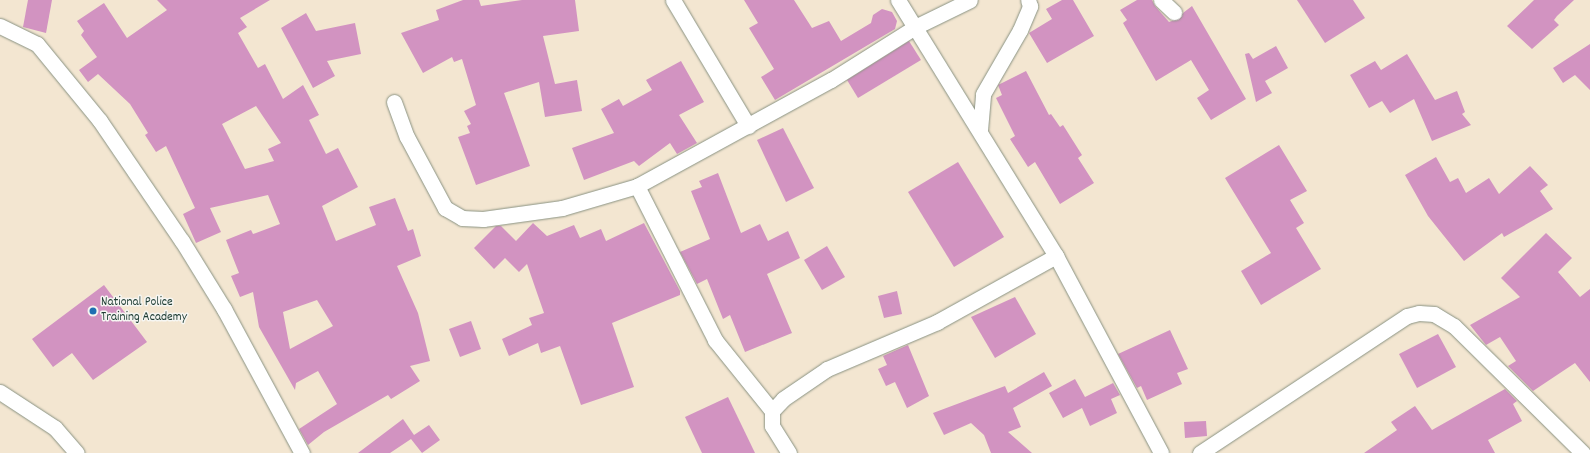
<!DOCTYPE html>
<html>
<head>
<meta charset="utf-8">
<style>
  body { margin:0 }
  #map { position:relative; width:1590px; height:453px; overflow:hidden; background:#f3e6d1; font-family:Dekko,sans-serif }
  div>[style] { position:absolute }
  [style*='--x'] { left:calc(var(--x)*1px); top:calc(var(--y)*1px); width:calc(var(--w)*1px); rotate:calc(var(--a)*1deg) }
  .building>* { inset:0; background:#d293c1 }
  .roads { filter:drop-shadow(0 0 1px #899282) drop-shadow(0 0 1px #899282) }
  .minor>* { height:15px; margin:-7.5px; padding:0 7.5px; transform-origin:7.5px; border-radius:7.5px; background:#fff }
  .dots>* { width:11px; height:11px; translate:-50% -50%; box-sizing:border-box; border:2px solid #f6f6f2; border-radius:50% }
  span { translate:-50% -50%; white-space:nowrap; text-align:center; line-height:1.15; -webkit-text-stroke:3px #f6f6f2; paint-order:stroke }
  .poi-label { font-size:13px; color:#1f3d34 }
  .left { translate:0 -50%; text-align:left }
</style>
</head>
<body>
<div id="map">
  <div class="building">
    <div style="clip-path:polygon(28px 0,52px 0,46px 33px,23px 27px)"></div>
    <div style="clip-path:polygon(evenodd,157px 0,270px 0,240px 18px,247px 27px,238px 33px,258px 68px,265px 64px,283px 99px,303px 85px,319px 115px,309px 120px,326px 154px,338px 148px,358px 187px,322px 206px,336px 241px,376px 225px,369px 207px,395px 198px,408px 231px,413px 229px,421px 256px,397px 266px,418px 313px,430px 361px,410px 366px,420px 381px,391px 399px,388px 395px,324px 432px,308px 445px,299px 429px,337px 404px,318px 371px,296px 383px,295px 390px,259px 327px,253px 292px,240px 297px,231px 276px,239px 273px,226px 240px,251px 230px,253px 234px,280px 224px,268px 195px,210px 208px,221px 232px,196px 243px,183px 214px,195px 208px,166px 146px,156px 152px,145px 135px,148px 133px,130px 104px,98px 74px,88px 82px,79px 70px,97px 57px,81px 35px,84px 31px,77px 21px,104px 3px,127px 38px,167px 10px,157px 0,256px 106px,281px 143px,268px 149px,274px 161px,245px 169px,222px 124px,256px 106px,157px 0,317px 300px,333px 326px,290px 349px,283px 312px,317px 300px)"></div>
    <div style="clip-path:polygon(463px 0,479px 0,481px 6px,522px 0,575px 0,579px 31px,543px 36px,555px 84px,577px 80px,582px 111px,545px 117px,539px 82px,504px 93px,530px 166px,476px 185px,458px 137px,470px 133px,467px 126px,471px 124px,464px 111px,476px 105px,462px 59px,454px 62px,452px 57px,423px 73px,401px 33px,439px 20px,436px 10px)"></div>
    <div style="clip-path:polygon(744px 0,794px 0,812px 28px,829px 21px,841px 41px,871px 23px,873px 15px,882px 9px,892px 12px,897px 21px,895px 29px,775px 100px,761px 77px,774px 69px,749px 28px,758px 23px)"></div>
    <div style="clip-path:polygon(1062px 0,1073px 0,1094px 36px,1047px 63px,1029px 33px,1052px 19px,1046px 9px)"></div>
    <div style="clip-path:polygon(1137px 0,1152px 0,1155px 6px,1169px 22px,1180px 18px,1183px 13px,1192px 6px,1246px 99px,1211px 120px,1197px 98px,1209px 90px,1191px 60px,1156px 81px,1123px 23px,1127px 20px,1120px 10px)"></div>
    <div style="clip-path:polygon(1297px 0,1353px 0,1365px 18px,1325px 43px)"></div>
    <div style="clip-path:polygon(1534px 0,1574px 0,1557px 16px,1554px 20px,1559px 25px,1532px 49px,1507px 26px)"></div>
    <div style="clip-path:polygon(306px 13px,316px 31px,355px 23px,361px 54px,327px 61px,335px 76px,313px 88px,281px 28px)"></div>
    <div style="clip-path:polygon(909px 41px,921px 60px,858px 98px,847px 80px)"></div>
    <div style="clip-path:polygon(1590px 44px,1590px 90px,1575px 75px,1563px 83px,1553px 68px)"></div>
    <div style="clip-path:polygon(1276px 46px,1288px 68px,1265px 81px,1272px 93px,1256px 102px,1245px 54px,1249px 53px,1253px 59px)"></div>
    <div style="clip-path:polygon(1407px 54px,1435px 100px,1457px 91px,1465px 112px,1462px 114px,1471px 125px,1432px 141px,1414px 99px,1390px 113px,1382px 101px,1369px 108px,1350px 75px,1375px 61px,1381px 70px)"></div>
    <div style="clip-path:polygon(681px 61px,704px 102px,679px 115px,697px 143px,677px 154px,670px 143px,639px 166px,634px 161px,584px 180px,572px 148px,614px 133px,601px 109px,619px 99px,623px 106px,652px 90px,646px 80px)"></div>
    <div style="clip-path:polygon(1026px 71px,1049px 115px,1051px 114px,1060px 127px,1063px 125px,1082px 155px,1078px 158px,1094px 183px,1060px 204px,1035px 162px,1028px 167px,1010px 139px,1015px 136px,996px 98px,1002px 95px,998px 85px)"></div>
    <div style="clip-path:polygon(783px 128px,814px 188px,786px 202px,757px 140px)"></div>
    <div style="clip-path:polygon(1279px 145px,1307px 191px,1290px 200px,1304px 223px,1296px 228px,1321px 269px,1261px 305px,1241px 271px,1271px 253px,1225px 178px)"></div>
    <div style="clip-path:polygon(1436px 157px,1450px 182px,1458px 178px,1466px 193px,1489px 178px,1499px 194px,1530px 166px,1548px 185px,1540px 191px,1553px 209px,1504px 237px,1502px 233px,1464px 261px,1428px 216px,1405px 175px)"></div>
    <div style="clip-path:polygon(958px 162px,1004px 237px,954px 267px,908px 192px)"></div>
    <div style="clip-path:polygon(718px 173px,741px 233px,760px 224px,768px 241px,788px 231px,800px 258px,767px 274px,792px 333px,745px 352px,730px 315px,723px 319px,707px 279px,697px 284px,680px 252px,710px 239px,691px 191px,702px 187px,699px 181px)"></div>
    <div style="clip-path:polygon(533px 223px,547px 236px,574px 225px,580px 238px,601px 229px,606px 241px,644px 223px,680px 291px,680px 295px,612px 323px,634px 387px,581px 405px,560px 346px,541px 353px,538px 343px,509px 356px,502px 339px,532px 325px,529px 318px,544px 313px,527px 264px,519px 272px,505px 258px,494px 269px,474px 248px,496px 226px,501px 226px,516px 241px)"></div>
    <div style="clip-path:polygon(1546px 233px,1572px 258px,1558px 272px,1580px 297px,1590px 289px,1590px 382px,1575px 363px,1533px 391px,1508px 366px,1516px 361px,1500px 337px,1486px 345px,1470px 325px,1520px 297px,1501px 278px)"></div>
    <div style="clip-path:polygon(827px 246px,845px 277px,822px 290px,804px 260px)"></div>
    <div style="clip-path:polygon(104px 285px,147px 342px,93px 380px,72px 353px,53px 367px,32px 339px)"></div>
    <div style="clip-path:polygon(897px 291px,902px 314px,884px 318px,878px 296px)"></div>
    <div style="clip-path:polygon(1015px 297px,1036px 334px,995px 358px,971px 317px)"></div>
    <div style="clip-path:polygon(471px 321px,481px 349px,460px 357px,449px 329px)"></div>
    <div style="clip-path:polygon(1170px 330px,1188px 369px,1177px 373px,1182px 384px,1147px 400px,1141px 386px,1137px 388px,1118px 354px)"></div>
    <div style="clip-path:polygon(1438px 334px,1456px 367px,1417px 388px,1399px 354px)"></div>
    <div style="clip-path:polygon(908px 345px,929px 396px,907px 408px,895px 382px,886px 386px,878px 369px,887px 365px,883px 356px)"></div>
    <div style="clip-path:polygon(1044px 372px,1052px 386px,1013px 408px,1021px 427px,1008px 432px,1032px 453px,991px 453px,984px 435px,971px 423px,944px 435px,933px 413px,1005px 386px,1008px 393px)"></div>
    <div style="clip-path:polygon(1075px 379px,1085px 397px,1113px 383px,1120px 395px,1111px 399px,1117px 413px,1090px 426px,1082px 408px,1063px 418px,1049px 393px)"></div>
    <div style="clip-path:polygon(1505px 389px,1517px 401px,1513px 404px,1522px 421px,1488px 440px,1495px 453px,1364px 453px,1397px 430px,1391px 422px,1415px 406px,1432px 430px)"></div>
    <div style="clip-path:polygon(728px 397px,755px 453px,702px 453px,685px 417px)"></div>
    <div style="clip-path:polygon(403px 419px,414px 435px,429px 425px,440px 440px,422px 453px,411px 439px,390px 453px,358px 453px)"></div>
    <div style="clip-path:polygon(1206px 421px,1207px 436px,1185px 438px,1184px 422px)"></div>
  </div>
  <div class="roads">
    <div class="minor">
      <div style="--x:673;--y:0;--w:147;--a:59.2"></div>
      <div style="--x:898;--y:0;--w:301;--a:58.3"></div>
      <div style="--x:1056;--y:256;--w:223;--a:61.9"></div>
      <div style="--x:1161;--y:0;--w:18;--a:43"></div>
      <div style="--x:0;--y:26;--w:41;--a:25.9"></div>
      <div style="--x:37;--y:44;--w:99;--a:50.7"></div>
      <div style="--x:100;--y:121;--w:145;--a:55.7"></div>
      <div style="--x:182;--y:241;--w:80;--a:58.3"></div>
      <div style="--x:224;--y:309;--w:164;--a:61.6"></div>
      <div style="--x:394;--y:102;--w:37;--a:70"></div>
      <div style="--x:407;--y:137;--w:81;--a:61.8"></div>
      <div style="--x:445;--y:208;--w:20;--a:30"></div>
      <div style="--x:462;--y:218;--w:21;--a:3"></div>
      <div style="--x:483;--y:219;--w:80;--a:-7.9"></div>
      <div style="--x:562;--y:208;--w:78;--a:-16.3"></div>
      <div style="--x:637;--y:186;--w:221;--a:-28.7"></div>
      <div style="--x:831;--y:80;--w:99;--a:-32.2"></div>
      <div style="--x:915;--y:27;--w:61;--a:-26.1"></div>
      <div style="--x:980;--y:130;--w:36;--a:-85"></div>
      <div style="--x:983;--y:94;--w:74;--a:-60"></div>
      <div style="--x:1020;--y:30;--w:26;--a:-67"></div>
      <div style="--x:1030;--y:6;--w:6;--a:-108"></div>
      <div style="--x:637;--y:186;--w:173;--a:63.1"></div>
      <div style="--x:715;--y:340;--w:91;--a:51.2"></div>
      <div style="--x:0;--y:392;--w:66;--a:33.2"></div>
      <div style="--x:55;--y:428;--w:33;--a:49"></div>
      <div style="--x:789;--y:453;--w:32;--a:-122"></div>
      <div style="--x:772;--y:426;--w:15;--a:-90"></div>
      <div style="--x:772;--y:411;--w:16;--a:-47"></div>
      <div style="--x:783;--y:399;--w:53;--a:-34.3"></div>
      <div style="--x:827;--y:369;--w:120;--a:-23.1"></div>
      <div style="--x:937;--y:322;--w:136;--a:-29"></div>
      <div style="--x:1200;--y:453;--w:248;--a:-33.5"></div>
      <div style="--x:1407;--y:316;--w:12;--a:-14"></div>
      <div style="--x:1419;--y:313;--w:15;--a:4"></div>
      <div style="--x:1434;--y:314;--w:23;--a:31"></div>
      <div style="--x:1454;--y:326;--w:181;--a:44.6"></div>
    </div>
  </div>
  <div class="dots">
    <div style="left:93px;top:311px;background:#1f6fb2"></div>
  </div>
  <div class="poi-label">
    <span class="left" style="left:101px;top:311px">National Police<br>Training Academy</span>
  </div>
</div>
</body>
</html>
